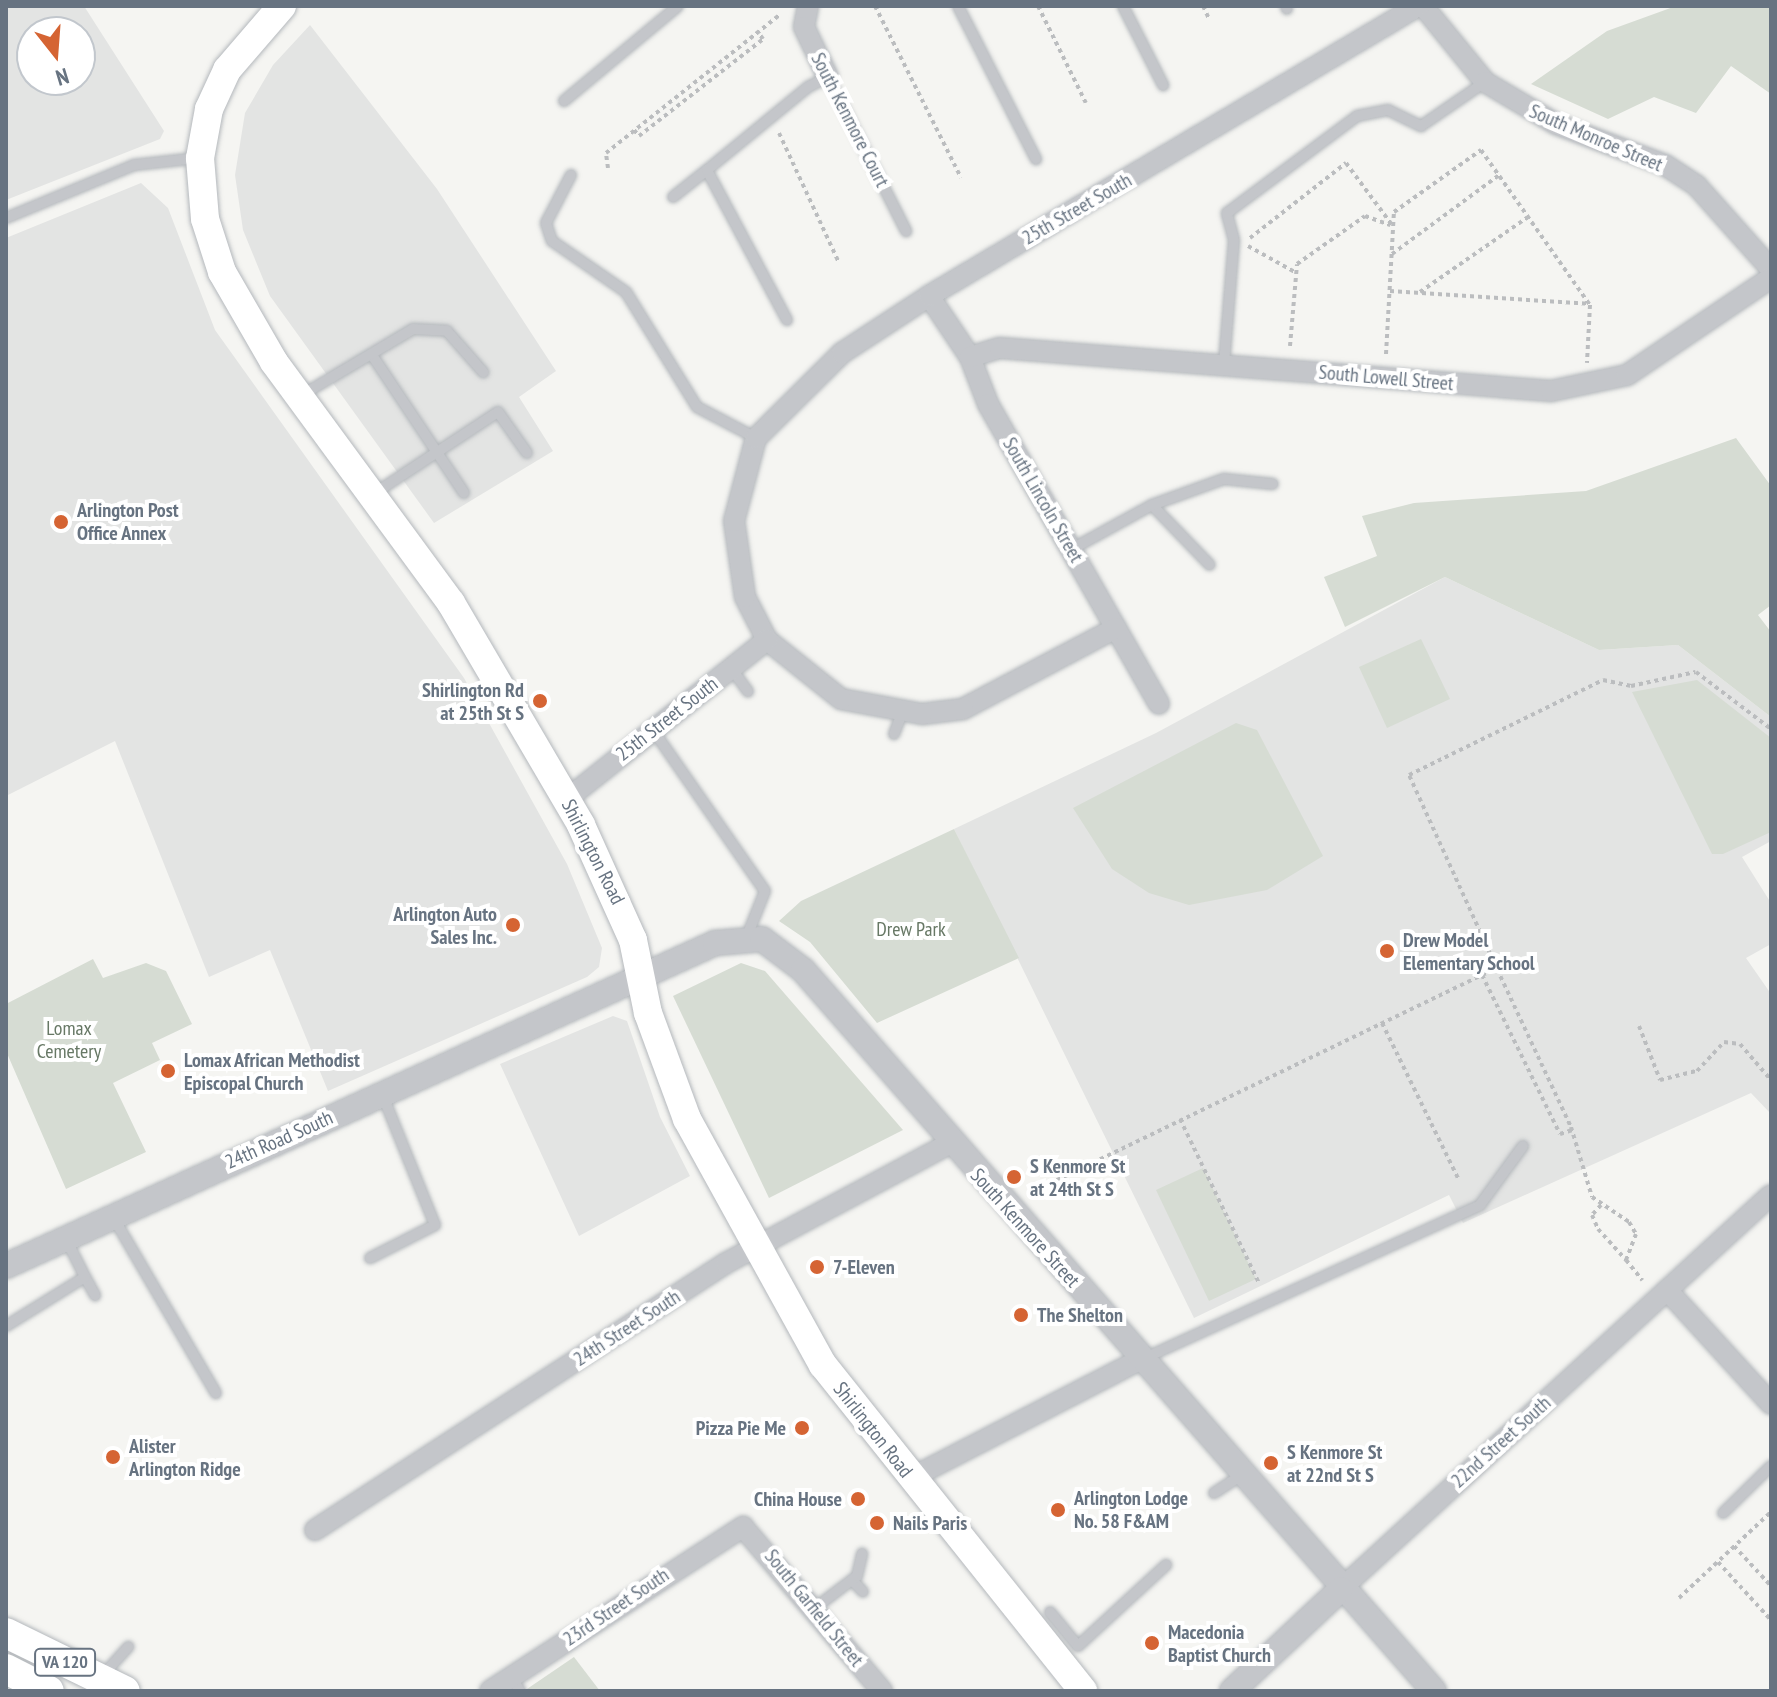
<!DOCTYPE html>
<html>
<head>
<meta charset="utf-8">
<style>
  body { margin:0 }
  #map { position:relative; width:1777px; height:1697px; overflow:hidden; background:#f5f5f2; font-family:"PT Sans Narrow",sans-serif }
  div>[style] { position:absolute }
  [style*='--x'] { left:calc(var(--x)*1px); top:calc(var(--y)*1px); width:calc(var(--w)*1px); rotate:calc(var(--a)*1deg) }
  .built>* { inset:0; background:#e3e4e3 }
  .green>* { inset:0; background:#d6dcd3 }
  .path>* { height:4px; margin-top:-2px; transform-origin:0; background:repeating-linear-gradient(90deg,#bbbdbf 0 4px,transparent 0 8px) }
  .roads { filter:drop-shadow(0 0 2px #b4b8bc) drop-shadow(0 0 2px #b4b8bc) }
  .service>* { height:10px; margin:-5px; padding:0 5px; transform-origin:5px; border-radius:5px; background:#c4c6ca }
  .minor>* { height:20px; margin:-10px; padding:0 10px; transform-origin:10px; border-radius:10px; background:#c4c6ca }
  .tertiary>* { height:24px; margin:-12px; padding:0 12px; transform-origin:12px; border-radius:12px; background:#c4c6ca }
  .secondary>* { height:28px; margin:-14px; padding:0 14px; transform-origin:14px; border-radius:14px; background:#fff }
  .primary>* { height:30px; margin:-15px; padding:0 15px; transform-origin:15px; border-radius:15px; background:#fff }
  .dots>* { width:22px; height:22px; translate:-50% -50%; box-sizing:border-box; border:4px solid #fff; border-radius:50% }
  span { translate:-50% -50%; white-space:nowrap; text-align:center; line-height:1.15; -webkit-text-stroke:8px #fff; paint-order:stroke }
  .shield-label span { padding:2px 6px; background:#fff; border:2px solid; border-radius:6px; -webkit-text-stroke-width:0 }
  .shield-label { font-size:18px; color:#677381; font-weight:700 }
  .street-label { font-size:20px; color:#677381 }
  .poi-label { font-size:20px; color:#677381; font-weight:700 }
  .left { translate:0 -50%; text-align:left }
  .right { translate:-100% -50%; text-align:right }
  .park-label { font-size:20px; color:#677865 }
  .frame { position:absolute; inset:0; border:8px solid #677381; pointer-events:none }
  .north { position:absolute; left:16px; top:16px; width:80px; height:80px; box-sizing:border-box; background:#fff; border:2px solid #c2c7cd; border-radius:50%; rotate:163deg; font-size:22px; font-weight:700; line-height:32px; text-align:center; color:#677381 }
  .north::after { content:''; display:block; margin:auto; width:28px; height:36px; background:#d56433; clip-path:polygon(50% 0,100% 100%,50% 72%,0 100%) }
</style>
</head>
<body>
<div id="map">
  <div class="built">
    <div style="clip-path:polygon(evenodd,6px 6px,84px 6px,164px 131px,160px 139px,6px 200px,6px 6px,32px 32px,80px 32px,80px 80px,32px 80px,32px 32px)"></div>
    <div style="clip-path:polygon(310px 25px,437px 189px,556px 371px,519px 397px,553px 451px,434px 523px,270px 296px,243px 230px,235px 175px,245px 113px,273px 65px)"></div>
    <div style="clip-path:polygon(141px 183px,168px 208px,215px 330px,464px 678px,567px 864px,602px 948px,599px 967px,587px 977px,328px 1091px,270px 950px,209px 977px,115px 741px,6px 796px,6px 238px)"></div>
    <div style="clip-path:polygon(1445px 577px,1599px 650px,1678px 645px,1771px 717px,1771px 841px,1742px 857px,1771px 903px,1771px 944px,1746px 958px,1771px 994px,1771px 1114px,1751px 1093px,1463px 1223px,1449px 1195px,1194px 1318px,954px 829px,1156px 733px)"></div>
    <div style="clip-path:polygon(613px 1016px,627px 1021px,660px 1117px,690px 1176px,579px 1236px,500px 1064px)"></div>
  </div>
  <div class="green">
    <div style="clip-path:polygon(1676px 6px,1771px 6px,1771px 94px,1731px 66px,1696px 113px,1654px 97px,1608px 119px,1531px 84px,1607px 31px)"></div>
    <div style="clip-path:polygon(1736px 438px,1771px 486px,1771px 605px,1758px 615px,1771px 632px,1771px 717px,1678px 645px,1599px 650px,1445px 577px,1345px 627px,1324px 577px,1377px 556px,1362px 516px,1414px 503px,1586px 491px)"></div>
    <div style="clip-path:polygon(1421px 639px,1450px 699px,1387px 728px,1359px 667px)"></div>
    <div style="clip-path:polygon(1697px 680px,1771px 738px,1771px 832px,1723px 854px,1712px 854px,1632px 692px)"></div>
    <div style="clip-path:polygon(1236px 723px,1257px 730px,1323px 856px,1267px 890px,1189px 905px,1149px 893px,1112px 869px,1073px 808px)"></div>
    <div style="clip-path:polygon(954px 829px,1019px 958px,877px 1023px,810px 942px,779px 921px,801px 901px)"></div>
    <div style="clip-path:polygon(93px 959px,103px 978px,146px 963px,166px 971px,192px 1024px,152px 1043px,160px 1060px,113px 1083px,146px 1152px,66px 1189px,6px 1051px,6px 1004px)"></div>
    <div style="clip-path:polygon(741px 963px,765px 971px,903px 1130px,769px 1198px,673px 996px)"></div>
    <div style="clip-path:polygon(1203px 1168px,1256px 1279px,1209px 1301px,1156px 1190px)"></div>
    <div style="clip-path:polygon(574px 1657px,600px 1691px,524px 1691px)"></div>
  </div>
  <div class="path">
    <div style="--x:875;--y:6;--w:192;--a:63.4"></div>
    <div style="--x:1038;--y:6;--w:108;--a:63.7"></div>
    <div style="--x:1203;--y:6;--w:14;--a:65"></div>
    <div style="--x:634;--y:130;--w:8;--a:50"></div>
    <div style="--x:639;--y:136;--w:157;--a:-38"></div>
    <div style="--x:763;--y:39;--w:9;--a:-126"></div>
    <div style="--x:779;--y:133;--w:143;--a:65.2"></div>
    <div style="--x:608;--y:168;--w:15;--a:-98"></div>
    <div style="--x:606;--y:153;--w:223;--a:-38.5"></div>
    <div style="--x:1250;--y:238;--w:122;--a:-38"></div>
    <div style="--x:1346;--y:163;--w:77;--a:53.4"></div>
    <div style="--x:1248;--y:246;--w:54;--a:29"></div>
    <div style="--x:1392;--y:254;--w:133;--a:-36.4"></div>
    <div style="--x:1390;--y:291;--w:199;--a:3.7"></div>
    <div style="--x:1420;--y:292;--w:131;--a:-34.8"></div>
    <div style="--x:1290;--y:346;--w:82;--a:-85.1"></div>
    <div style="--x:1297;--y:264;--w:83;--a:-35.2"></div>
    <div style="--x:1365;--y:216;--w:27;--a:20"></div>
    <div style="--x:1386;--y:354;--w:142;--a:-86.8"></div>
    <div style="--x:1394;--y:212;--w:107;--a:-35.5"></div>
    <div style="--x:1481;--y:150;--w:189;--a:54.9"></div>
    <div style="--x:1590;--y:305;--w:58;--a:93"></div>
    <div style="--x:1497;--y:969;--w:213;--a:-114.4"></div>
    <div style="--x:1409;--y:775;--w:216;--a:-26.1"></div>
    <div style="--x:1603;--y:680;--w:29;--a:12"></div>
    <div style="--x:1631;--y:686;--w:66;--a:-12.2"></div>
    <div style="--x:1696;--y:672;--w:94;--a:37.2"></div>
    <div style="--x:1482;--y:975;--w:16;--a:-22"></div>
    <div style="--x:1497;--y:969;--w:174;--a:64.9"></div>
    <div style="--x:1571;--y:1127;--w:73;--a:73.3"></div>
    <div style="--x:1592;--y:1197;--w:45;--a:34"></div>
    <div style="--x:1629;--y:1222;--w:14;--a:60"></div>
    <div style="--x:1636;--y:1234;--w:28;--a:111"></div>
    <div style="--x:1626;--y:1260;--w:26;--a:51"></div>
    <div style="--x:1382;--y:1023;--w:173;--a:63.9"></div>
    <div style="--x:1639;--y:1026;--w:58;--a:68.7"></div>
    <div style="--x:1660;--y:1080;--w:38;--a:-14"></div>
    <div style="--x:1697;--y:1071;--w:40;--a:-47"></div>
    <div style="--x:1724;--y:1042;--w:16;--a:7"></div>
    <div style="--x:1740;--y:1044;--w:48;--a:49.3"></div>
    <div style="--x:1180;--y:1119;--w:182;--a:64.3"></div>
    <div style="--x:1028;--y:1194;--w:504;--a:-25.75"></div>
    <div style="--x:1482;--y:975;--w:177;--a:63.9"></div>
    <div style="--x:1560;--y:1134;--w:13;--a:-18"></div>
    <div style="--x:1601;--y:1205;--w:13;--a:132"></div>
    <div style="--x:1592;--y:1215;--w:15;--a:67"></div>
    <div style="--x:1598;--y:1229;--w:42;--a:47.9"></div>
    <div style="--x:1734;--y:1546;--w:54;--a:47.2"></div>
    <div style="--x:1718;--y:1562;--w:79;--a:47.6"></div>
    <div style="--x:1679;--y:1598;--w:126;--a:-43.1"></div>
  </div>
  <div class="roads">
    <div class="service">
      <div style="--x:958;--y:6;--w:172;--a:63"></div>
      <div style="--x:1123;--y:6;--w:89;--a:63.1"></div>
      <div style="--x:1286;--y:6;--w:3;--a:72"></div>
      <div style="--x:564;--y:101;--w:148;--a:-39.8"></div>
      <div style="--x:571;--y:175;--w:54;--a:117.5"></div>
      <div style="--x:546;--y:223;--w:19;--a:72"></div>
      <div style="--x:552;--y:241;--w:90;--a:34.6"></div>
      <div style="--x:626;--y:292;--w:135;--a:58.3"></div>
      <div style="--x:697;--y:407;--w:67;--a:27.7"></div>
      <div style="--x:673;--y:197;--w:43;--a:-38.5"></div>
      <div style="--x:6;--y:218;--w:139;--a:-22.5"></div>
      <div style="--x:134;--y:165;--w:64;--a:-6.2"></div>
      <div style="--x:787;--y:320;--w:170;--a:-118.1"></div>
      <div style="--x:707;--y:170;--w:131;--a:-39.4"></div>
      <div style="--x:808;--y:87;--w:22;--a:-27"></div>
      <div style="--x:828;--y:77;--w:173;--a:63.1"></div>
      <div style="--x:374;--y:358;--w:162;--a:56.3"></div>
      <div style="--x:1224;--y:364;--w:124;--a:-85.4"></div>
      <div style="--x:1234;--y:240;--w:28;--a:-105"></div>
      <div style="--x:1227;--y:213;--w:162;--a:-36.7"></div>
      <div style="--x:1357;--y:116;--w:32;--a:-11"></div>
      <div style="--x:1388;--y:110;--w:37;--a:26"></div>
      <div style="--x:1421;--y:126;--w:78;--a:-34.5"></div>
      <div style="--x:302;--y:395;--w:129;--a:-30.7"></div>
      <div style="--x:413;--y:329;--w:34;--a:3"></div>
      <div style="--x:447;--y:331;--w:55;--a:48.7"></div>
      <div style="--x:375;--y:493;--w:147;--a:-33.4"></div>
      <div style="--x:498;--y:412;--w:50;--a:54.7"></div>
      <div style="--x:1152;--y:505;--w:83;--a:46"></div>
      <div style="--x:1072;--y:549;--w:91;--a:-28.8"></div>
      <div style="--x:1152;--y:505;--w:77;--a:-19.9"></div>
      <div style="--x:1224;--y:479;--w:49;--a:5.8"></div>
      <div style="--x:731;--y:668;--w:29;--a:54"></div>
      <div style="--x:653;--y:730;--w:196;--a:55.2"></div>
      <div style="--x:765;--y:891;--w:48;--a:111.8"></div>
      <div style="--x:894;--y:734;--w:22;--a:-69"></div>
      <div style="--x:113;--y:1217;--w:204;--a:59.7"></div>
      <div style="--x:370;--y:1258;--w:73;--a:-26.9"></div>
      <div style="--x:435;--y:1225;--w:141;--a:-112"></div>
      <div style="--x:85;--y:1277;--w:21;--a:61"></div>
      <div style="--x:6;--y:1326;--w:93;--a:-31.8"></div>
      <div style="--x:85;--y:1277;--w:42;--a:-116.6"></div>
      <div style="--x:1145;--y:1358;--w:368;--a:-24.5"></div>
      <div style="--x:1480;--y:1205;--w:73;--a:-53.9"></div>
      <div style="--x:1214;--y:1493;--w:33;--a:-33"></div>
      <div style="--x:1723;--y:1513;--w:67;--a:-44.4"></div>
      <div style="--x:852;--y:1580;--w:16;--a:47"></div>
      <div style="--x:815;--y:1608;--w:53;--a:-37.3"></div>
      <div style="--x:857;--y:1576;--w:23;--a:-77"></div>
      <div style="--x:1050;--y:1612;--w:44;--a:50.5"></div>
      <div style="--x:1078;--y:1646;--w:120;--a:-42.6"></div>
      <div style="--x:103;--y:1675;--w:38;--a:-48"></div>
      <div style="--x:511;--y:1677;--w:17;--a:57"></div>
    </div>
    <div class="minor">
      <div style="--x:808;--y:6;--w:21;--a:101"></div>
      <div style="--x:804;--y:27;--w:55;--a:64.4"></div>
      <div style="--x:1423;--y:6;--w:98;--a:50.8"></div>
      <div style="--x:1485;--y:82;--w:82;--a:30.6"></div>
      <div style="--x:1556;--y:124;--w:116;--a:20.6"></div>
      <div style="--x:1665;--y:165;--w:38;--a:33"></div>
      <div style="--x:1697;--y:186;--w:111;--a:48.3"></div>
      <div style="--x:929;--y:296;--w:73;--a:56.1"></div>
      <div style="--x:970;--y:357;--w:50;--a:69"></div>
      <div style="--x:988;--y:404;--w:345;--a:60.3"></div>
      <div style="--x:970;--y:357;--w:31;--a:-17"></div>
      <div style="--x:1000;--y:348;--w:553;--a:4.46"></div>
      <div style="--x:1551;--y:391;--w:78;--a:-11.9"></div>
      <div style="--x:1627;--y:375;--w:174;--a:-34"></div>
      <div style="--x:1116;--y:628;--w:173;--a:152.1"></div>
      <div style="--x:963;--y:709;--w:41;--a:173"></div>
      <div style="--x:922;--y:714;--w:82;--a:-169.5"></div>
      <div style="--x:841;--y:699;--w:95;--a:-141.4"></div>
      <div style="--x:767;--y:640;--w:48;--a:-117.1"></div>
      <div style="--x:745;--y:597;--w:77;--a:-98.2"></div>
      <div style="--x:734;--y:521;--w:86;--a:-75.2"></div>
      <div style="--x:756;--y:438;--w:121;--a:-44.7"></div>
      <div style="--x:842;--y:353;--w:104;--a:-33.2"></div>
      <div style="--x:929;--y:296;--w:569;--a:-30.67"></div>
      <div style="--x:567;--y:799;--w:256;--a:-38.5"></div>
      <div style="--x:1667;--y:1290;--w:154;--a:47.6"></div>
      <div style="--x:911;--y:1478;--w:260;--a:-27.3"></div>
      <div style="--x:315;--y:1530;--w:490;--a:-33"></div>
      <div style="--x:726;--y:1263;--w:253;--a:-28.1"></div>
      <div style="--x:1341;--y:1589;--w:583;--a:-42.5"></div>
      <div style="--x:490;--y:1691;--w:302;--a:-33"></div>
      <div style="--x:743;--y:1527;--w:215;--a:49.7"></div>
    </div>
    <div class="tertiary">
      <div style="--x:6;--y:1266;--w:779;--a:-24.49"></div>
      <div style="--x:715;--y:943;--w:47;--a:-4.9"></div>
      <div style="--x:762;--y:939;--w:51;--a:37.1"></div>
      <div style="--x:803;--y:970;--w:958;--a:48.81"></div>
      <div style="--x:1232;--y:1691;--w:149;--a:-43.1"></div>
    </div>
    <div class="secondary">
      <div style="--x:282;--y:6;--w:84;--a:130.7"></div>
      <div style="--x:227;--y:70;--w:43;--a:114.8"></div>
      <div style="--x:209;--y:109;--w:50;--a:100.4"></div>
      <div style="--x:200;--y:158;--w:61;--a:85.3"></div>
      <div style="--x:205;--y:219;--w:56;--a:72.2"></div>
      <div style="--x:222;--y:272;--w:104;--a:60"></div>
      <div style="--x:274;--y:362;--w:299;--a:53.7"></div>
      <div style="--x:451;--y:603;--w:257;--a:59.6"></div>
      <div style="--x:581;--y:825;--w:126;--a:65.7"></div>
      <div style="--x:633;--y:940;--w:75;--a:78.4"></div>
      <div style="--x:648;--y:1013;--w:113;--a:69.8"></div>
      <div style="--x:687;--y:1119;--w:281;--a:61.1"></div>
      <div style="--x:823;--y:1365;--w:417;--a:51.4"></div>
    </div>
    <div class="primary">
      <div style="--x:6;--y:1633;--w:132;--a:26"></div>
      <div style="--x:6;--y:1669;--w:48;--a:27.1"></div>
    </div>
  </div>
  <div class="dots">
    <div style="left:61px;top:522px;background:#d56433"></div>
    <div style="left:540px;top:701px;background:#d56433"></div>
    <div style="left:513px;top:925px;background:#d56433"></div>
    <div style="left:1387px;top:951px;background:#d56433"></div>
    <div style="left:168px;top:1071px;background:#d56433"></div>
    <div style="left:1014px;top:1177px;background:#d56433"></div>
    <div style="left:817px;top:1267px;background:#d56433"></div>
    <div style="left:1021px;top:1315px;background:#d56433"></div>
    <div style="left:802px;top:1428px;background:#d56433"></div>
    <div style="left:113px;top:1457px;background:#d56433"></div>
    <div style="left:1271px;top:1463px;background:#d56433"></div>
    <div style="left:858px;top:1499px;background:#d56433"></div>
    <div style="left:1058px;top:1510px;background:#d56433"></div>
    <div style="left:877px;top:1523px;background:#d56433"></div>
    <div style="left:1152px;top:1643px;background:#d56433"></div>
  </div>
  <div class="shield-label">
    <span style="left:65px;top:1662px">VA 120</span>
  </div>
  <div class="street-label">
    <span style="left:850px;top:120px;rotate:63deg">South Kenmore Court</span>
    <span style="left:1596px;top:138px;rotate:23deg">South Monroe Street</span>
    <span style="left:1077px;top:209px;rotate:-30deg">25th Street South</span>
    <span style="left:1386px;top:378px;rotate:5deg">South Lowell Street</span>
    <span style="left:1043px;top:500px;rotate:60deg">South Lincoln Street</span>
    <span style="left:667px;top:719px;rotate:-38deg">25th Street South</span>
    <span style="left:593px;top:852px;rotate:63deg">Shirlington Road</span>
    <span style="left:279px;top:1140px;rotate:-24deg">24th Road South</span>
    <span style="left:1025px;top:1228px;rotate:48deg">South Kenmore Street</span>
    <span style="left:627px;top:1328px;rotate:-33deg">24th Street South</span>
    <span style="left:873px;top:1430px;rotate:52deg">Shirlington Road</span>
    <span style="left:1501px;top:1442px;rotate:-42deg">22nd Street South</span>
    <span style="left:616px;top:1607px;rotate:-34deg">23rd Street South</span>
    <span style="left:814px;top:1608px;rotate:51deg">South Garfield Street</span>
  </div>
  <div class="poi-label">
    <span class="left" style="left:77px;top:522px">Arlington Post<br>Office Annex</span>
    <span class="right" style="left:524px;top:702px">Shirlington Rd<br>at 25th St S</span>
    <span class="right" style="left:497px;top:926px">Arlington Auto<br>Sales Inc.</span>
    <span class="left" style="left:1403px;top:952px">Drew Model<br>Elementary School</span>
    <span class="left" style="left:184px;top:1072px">Lomax African Methodist<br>Episcopal Church</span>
    <span class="left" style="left:1030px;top:1178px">S Kenmore St<br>at 24th St S</span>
    <span class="left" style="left:833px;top:1267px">7-Eleven</span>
    <span class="left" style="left:1037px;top:1315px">The Shelton</span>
    <span class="right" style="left:786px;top:1428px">Pizza Pie Me</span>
    <span class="left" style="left:129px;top:1458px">Alister<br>Arlington Ridge</span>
    <span class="left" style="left:1287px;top:1464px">S Kenmore St<br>at 22nd St S</span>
    <span class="left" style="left:1074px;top:1510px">Arlington Lodge<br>No. 58 F&amp;AM</span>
    <span class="right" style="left:842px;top:1499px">China House</span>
    <span class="left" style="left:893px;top:1523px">Nails Paris</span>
    <span class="left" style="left:1168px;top:1644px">Macedonia<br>Baptist Church</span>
  </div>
  <div class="park-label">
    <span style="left:911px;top:929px">Drew Park</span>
    <span style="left:69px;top:1040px">Lomax<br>Cemetery</span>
  </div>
  <div class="frame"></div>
  <div class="north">N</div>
</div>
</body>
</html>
